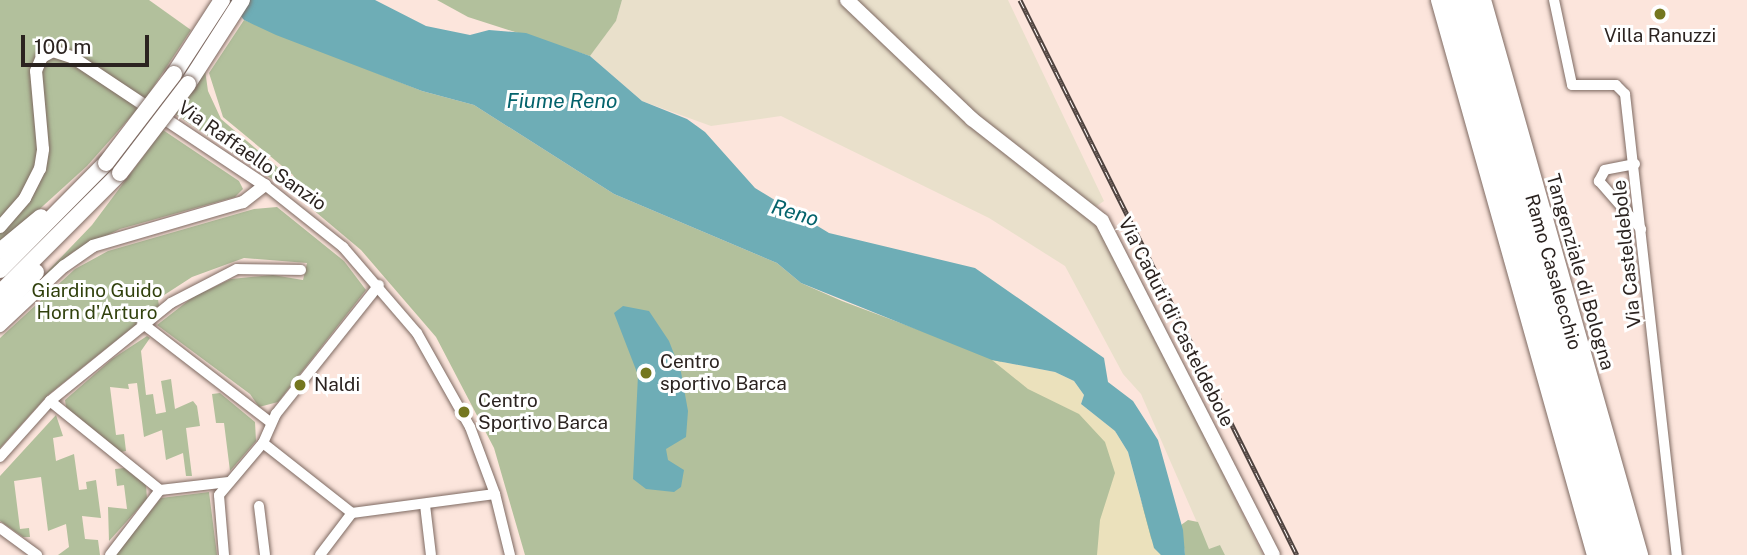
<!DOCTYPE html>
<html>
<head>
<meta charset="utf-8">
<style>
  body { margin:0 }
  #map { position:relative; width:1747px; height:555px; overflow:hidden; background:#fce5dc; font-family:"Public Sans",sans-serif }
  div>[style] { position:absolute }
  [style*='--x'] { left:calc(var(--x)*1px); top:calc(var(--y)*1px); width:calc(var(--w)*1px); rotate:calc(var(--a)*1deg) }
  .industrial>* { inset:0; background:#e9e0cb }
  .green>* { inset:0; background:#b2c09c }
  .sand>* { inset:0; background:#ebe1bc }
  .water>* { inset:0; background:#6eadb6 }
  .roads { filter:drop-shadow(0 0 2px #7e6a62) drop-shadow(0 0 2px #7e6a62) }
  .minor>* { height:10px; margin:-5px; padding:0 5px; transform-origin:5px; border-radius:5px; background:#fff }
  .tertiary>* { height:12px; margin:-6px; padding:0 6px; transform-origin:6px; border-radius:6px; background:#fff }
  .secondary>* { height:14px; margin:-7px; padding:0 7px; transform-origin:7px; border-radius:7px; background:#fff }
  .trunk>* { height:16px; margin:-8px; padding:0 8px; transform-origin:8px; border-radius:8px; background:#fff }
  .motorway>* { height:18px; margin:-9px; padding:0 9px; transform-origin:9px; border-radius:9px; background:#fff }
  .rail>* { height:5px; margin-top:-2.5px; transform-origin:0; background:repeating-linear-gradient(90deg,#fff 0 8px,#4d423e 0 16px); box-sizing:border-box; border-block:2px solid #4d423e }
  .bridges { filter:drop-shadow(0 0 2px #7e6a62) drop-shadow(0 0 2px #7e6a62) }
  .trunk-bridge>* { height:16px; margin:-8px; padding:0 8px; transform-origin:8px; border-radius:8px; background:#fff }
  .dots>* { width:19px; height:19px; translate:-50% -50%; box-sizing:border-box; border:4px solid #fff; border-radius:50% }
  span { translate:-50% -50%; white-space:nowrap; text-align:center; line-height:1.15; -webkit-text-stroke:6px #fff; paint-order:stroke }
  .poi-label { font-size:19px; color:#2b2320 }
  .left { translate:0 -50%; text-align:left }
  .street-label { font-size:19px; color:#2b2320 }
  .park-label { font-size:19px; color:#31410d }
  .water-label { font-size:21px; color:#04636c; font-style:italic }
  .scale { position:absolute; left:21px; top:35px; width:128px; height:32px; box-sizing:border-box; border:4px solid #2b2320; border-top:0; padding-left:9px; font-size:21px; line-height:24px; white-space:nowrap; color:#2b2320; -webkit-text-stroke:5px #fff; paint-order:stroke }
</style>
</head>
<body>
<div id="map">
  <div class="industrial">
    <div style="clip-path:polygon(622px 0,1008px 0,1104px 201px,1088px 212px,1105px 234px,1263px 555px,1225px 555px,1220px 545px,1209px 550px,1141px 394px,1123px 374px,1065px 266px,989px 218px,781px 116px,711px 126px,642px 101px,590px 56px,616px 21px)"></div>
  </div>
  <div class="green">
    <div style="clip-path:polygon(0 0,149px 0,191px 30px,142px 104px,87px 166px,0 245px)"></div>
    <div style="clip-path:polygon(437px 0,622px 0,616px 21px,590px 56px,468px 17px)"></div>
    <div style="clip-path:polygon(244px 20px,422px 91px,474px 105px,614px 194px,777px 263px,801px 283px,842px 301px,999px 360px,1115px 431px,1161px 555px,525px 555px,494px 448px,436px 337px,361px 250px,305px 203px,293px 175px,223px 117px,209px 73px)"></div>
    <div style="clip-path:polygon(205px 70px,208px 91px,221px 119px,288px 176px,300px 198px,175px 114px)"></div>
    <div style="clip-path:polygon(163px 130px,239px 181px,243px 189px,235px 197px,120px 229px,73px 252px,0 321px,92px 225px)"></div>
    <div style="clip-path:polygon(277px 207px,344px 261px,366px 290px,278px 402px,259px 407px,250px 394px,157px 325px,193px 297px,231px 279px,273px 275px,303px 280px,307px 263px,244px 258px,192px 277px,158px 299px,159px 306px,48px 395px,0 448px,0 338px,75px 269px,108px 251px,254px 209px)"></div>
    <div style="clip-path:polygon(147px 336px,150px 338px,141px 351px,146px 395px,153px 394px,156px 414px,166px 412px,161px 381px,171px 379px,175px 409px,193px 401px,197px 406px,200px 426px,186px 428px,192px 476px,186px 476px,183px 453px,166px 460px,162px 430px,144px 437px,137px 383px,128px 384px,129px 389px,110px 387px,116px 435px,124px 434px,126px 451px,121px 452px,66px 407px,65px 400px,112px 359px)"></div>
    <div style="clip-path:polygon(220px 393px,255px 422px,256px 441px,230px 471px,224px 423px,216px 423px,212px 394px)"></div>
    <div style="clip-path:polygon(56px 415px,63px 436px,53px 438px,56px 461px,74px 454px,79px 490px,87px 489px,86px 482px,96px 480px,101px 518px,82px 516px,85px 539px,98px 540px,100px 555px,58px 555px,69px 547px,66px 524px,48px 531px,41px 477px,14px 481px,20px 529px,29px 528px,30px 537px,23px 537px,0 521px,0 476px)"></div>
    <div style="clip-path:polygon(124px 468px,146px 485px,147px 499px,109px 541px,108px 507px,127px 509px,124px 485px,117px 486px,115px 469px)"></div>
    <div style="clip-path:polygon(209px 492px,217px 555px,115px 555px,161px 498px)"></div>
    <div style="clip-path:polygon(1188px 520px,1198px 522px,1209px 549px,1220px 545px,1225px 555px,1185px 555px,1181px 525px)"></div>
  </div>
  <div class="sand">
    <div style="clip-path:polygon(992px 360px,1055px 372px,1074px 381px,1084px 395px,1081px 404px,1115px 431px,1128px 452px,1151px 538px,1161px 555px,1097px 555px,1100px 520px,1115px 473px,1105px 442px,1079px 414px,1028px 389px)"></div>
  </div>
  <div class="water">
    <div style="clip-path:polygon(228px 0,375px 0,426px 26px,470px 35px,489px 30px,526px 33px,590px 56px,642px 101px,687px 119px,705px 132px,755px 188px,829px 233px,975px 268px,1104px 358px,1108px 382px,1133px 401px,1158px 440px,1183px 530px,1185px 555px,1161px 555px,1154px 548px,1128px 452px,1115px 431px,1081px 404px,1084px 395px,1074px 381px,1055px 372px,992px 360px,801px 283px,777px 263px,614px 194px,474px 105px,422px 91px,276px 35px,244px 20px)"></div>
    <div style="clip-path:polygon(623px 306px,649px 311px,669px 341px,681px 372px,688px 411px,686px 437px,666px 449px,668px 460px,684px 470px,681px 487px,674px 492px,646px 489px,633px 479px,638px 375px,614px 313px)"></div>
  </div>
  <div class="roads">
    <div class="minor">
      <div style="--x:1554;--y:0;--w:87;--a:78"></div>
      <div style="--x:1572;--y:85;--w:44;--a:0"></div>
      <div style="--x:1616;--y:85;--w:13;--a:45"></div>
      <div style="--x:1625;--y:94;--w:464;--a:83.6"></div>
      <div style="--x:1635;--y:164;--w:31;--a:169"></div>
      <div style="--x:1605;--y:170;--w:13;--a:119"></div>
      <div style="--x:1599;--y:181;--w:64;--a:48.8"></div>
      <div style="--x:265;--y:185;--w:100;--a:38.5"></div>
      <div style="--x:343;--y:247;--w:113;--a:49.3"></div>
      <div style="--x:417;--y:333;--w:108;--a:60.6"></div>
      <div style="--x:470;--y:427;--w:72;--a:69.5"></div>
      <div style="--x:495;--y:494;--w:63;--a:76.2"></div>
      <div style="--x:142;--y:323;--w:162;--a:37.7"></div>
      <div style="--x:50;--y:401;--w:141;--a:39"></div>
      <div style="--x:160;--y:490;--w:69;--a:-6.6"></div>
      <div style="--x:263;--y:443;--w:113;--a:38.2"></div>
      <div style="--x:0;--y:457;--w:75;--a:-48.2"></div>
      <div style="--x:50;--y:401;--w:156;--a:-39"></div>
      <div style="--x:171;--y:303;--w:74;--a:-27.3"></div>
      <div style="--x:237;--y:269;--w:64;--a:0.9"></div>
      <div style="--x:425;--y:505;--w:50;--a:83.2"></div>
      <div style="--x:259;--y:506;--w:49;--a:83"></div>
      <div style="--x:0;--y:528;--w:46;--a:36.1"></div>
      <div style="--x:110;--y:555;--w:82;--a:-52.4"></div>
      <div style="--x:224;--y:555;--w:60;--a:-94.8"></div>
      <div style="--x:219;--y:495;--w:68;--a:-49.8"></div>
      <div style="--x:263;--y:443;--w:32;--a:-66"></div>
      <div style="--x:276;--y:414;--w:165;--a:-51.4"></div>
      <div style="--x:320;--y:555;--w:53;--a:-52.7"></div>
      <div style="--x:352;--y:513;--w:144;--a:-7.6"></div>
    </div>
    <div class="tertiary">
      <div style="--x:0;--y:227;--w:38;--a:-49"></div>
      <div style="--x:25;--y:198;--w:33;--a:-63"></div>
      <div style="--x:40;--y:169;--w:20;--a:-81"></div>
      <div style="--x:43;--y:149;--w:78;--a:-95.1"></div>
      <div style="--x:36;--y:71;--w:15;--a:-67"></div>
      <div style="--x:42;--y:57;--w:13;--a:-29"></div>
      <div style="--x:53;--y:51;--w:20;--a:18"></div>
      <div style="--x:72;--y:57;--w:232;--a:33.6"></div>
      <div style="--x:265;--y:185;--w:28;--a:142"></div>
      <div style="--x:243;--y:202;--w:156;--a:163.7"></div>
      <div style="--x:93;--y:246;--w:35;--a:145"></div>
      <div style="--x:64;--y:266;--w:88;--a:136.8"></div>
    </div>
    <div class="secondary">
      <div style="--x:847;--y:0;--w:173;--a:43.6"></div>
      <div style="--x:972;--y:119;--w:165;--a:38.1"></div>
      <div style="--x:1102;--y:221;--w:375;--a:62.9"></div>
    </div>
    <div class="trunk">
      <div style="--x:174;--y:74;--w:88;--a:-57"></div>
      <div style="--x:188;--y:84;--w:100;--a:-57.3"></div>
      <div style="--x:0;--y:251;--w:53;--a:-39.7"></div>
      <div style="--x:0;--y:270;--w:151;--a:-45.3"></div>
      <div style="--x:0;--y:293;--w:170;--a:-45"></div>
      <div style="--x:0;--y:311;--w:53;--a:-47.3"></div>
    </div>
    <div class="motorway">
      <div style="--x:1440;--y:0;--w:577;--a:74.3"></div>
      <div style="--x:1454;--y:0;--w:577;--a:74.11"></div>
      <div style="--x:1468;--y:0;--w:577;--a:74.2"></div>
      <div style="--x:1482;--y:0;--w:577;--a:74.2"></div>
    </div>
  </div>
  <div class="rail">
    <div style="--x:1020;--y:0;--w:620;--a:63.48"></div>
  </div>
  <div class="bridges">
    <div class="trunk-bridge">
      <div style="--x:106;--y:163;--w:112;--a:-52.6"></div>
      <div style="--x:120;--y:173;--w:112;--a:-52.6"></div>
    </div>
  </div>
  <div class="dots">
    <div style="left:1660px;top:14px;background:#74771f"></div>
    <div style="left:646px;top:373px;background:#74771f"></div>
    <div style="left:300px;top:385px;background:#74771f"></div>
    <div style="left:464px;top:412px;background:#74771f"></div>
  </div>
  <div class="poi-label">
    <span style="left:1660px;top:36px">Villa Ranuzzi</span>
    <span class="left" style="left:660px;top:373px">Centro<br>sportivo Barca</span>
    <span class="left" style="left:314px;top:385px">Naldi</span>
    <span class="left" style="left:478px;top:412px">Centro<br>Sportivo Barca</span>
  </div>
  <div class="street-label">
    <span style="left:252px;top:156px;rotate:35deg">Via Raffaello Sanzio</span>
    <span style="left:1627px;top:254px;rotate:-96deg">Via Casteldebole</span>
    <span style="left:1553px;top:272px;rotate:74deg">Ramo Casalecchio</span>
    <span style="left:1580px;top:272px;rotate:74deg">Tangenziale di Bologna</span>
    <span style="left:1176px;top:322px;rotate:63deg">Via Caduti di Casteldebole</span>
  </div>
  <div class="park-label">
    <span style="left:97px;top:302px">Giardino Guido<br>Horn d'Arturo</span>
  </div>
  <div class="water-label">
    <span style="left:562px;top:101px">Fiume Reno</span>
    <span style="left:795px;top:213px;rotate:17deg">Reno</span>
  </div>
  <div class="scale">100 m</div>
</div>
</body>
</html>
